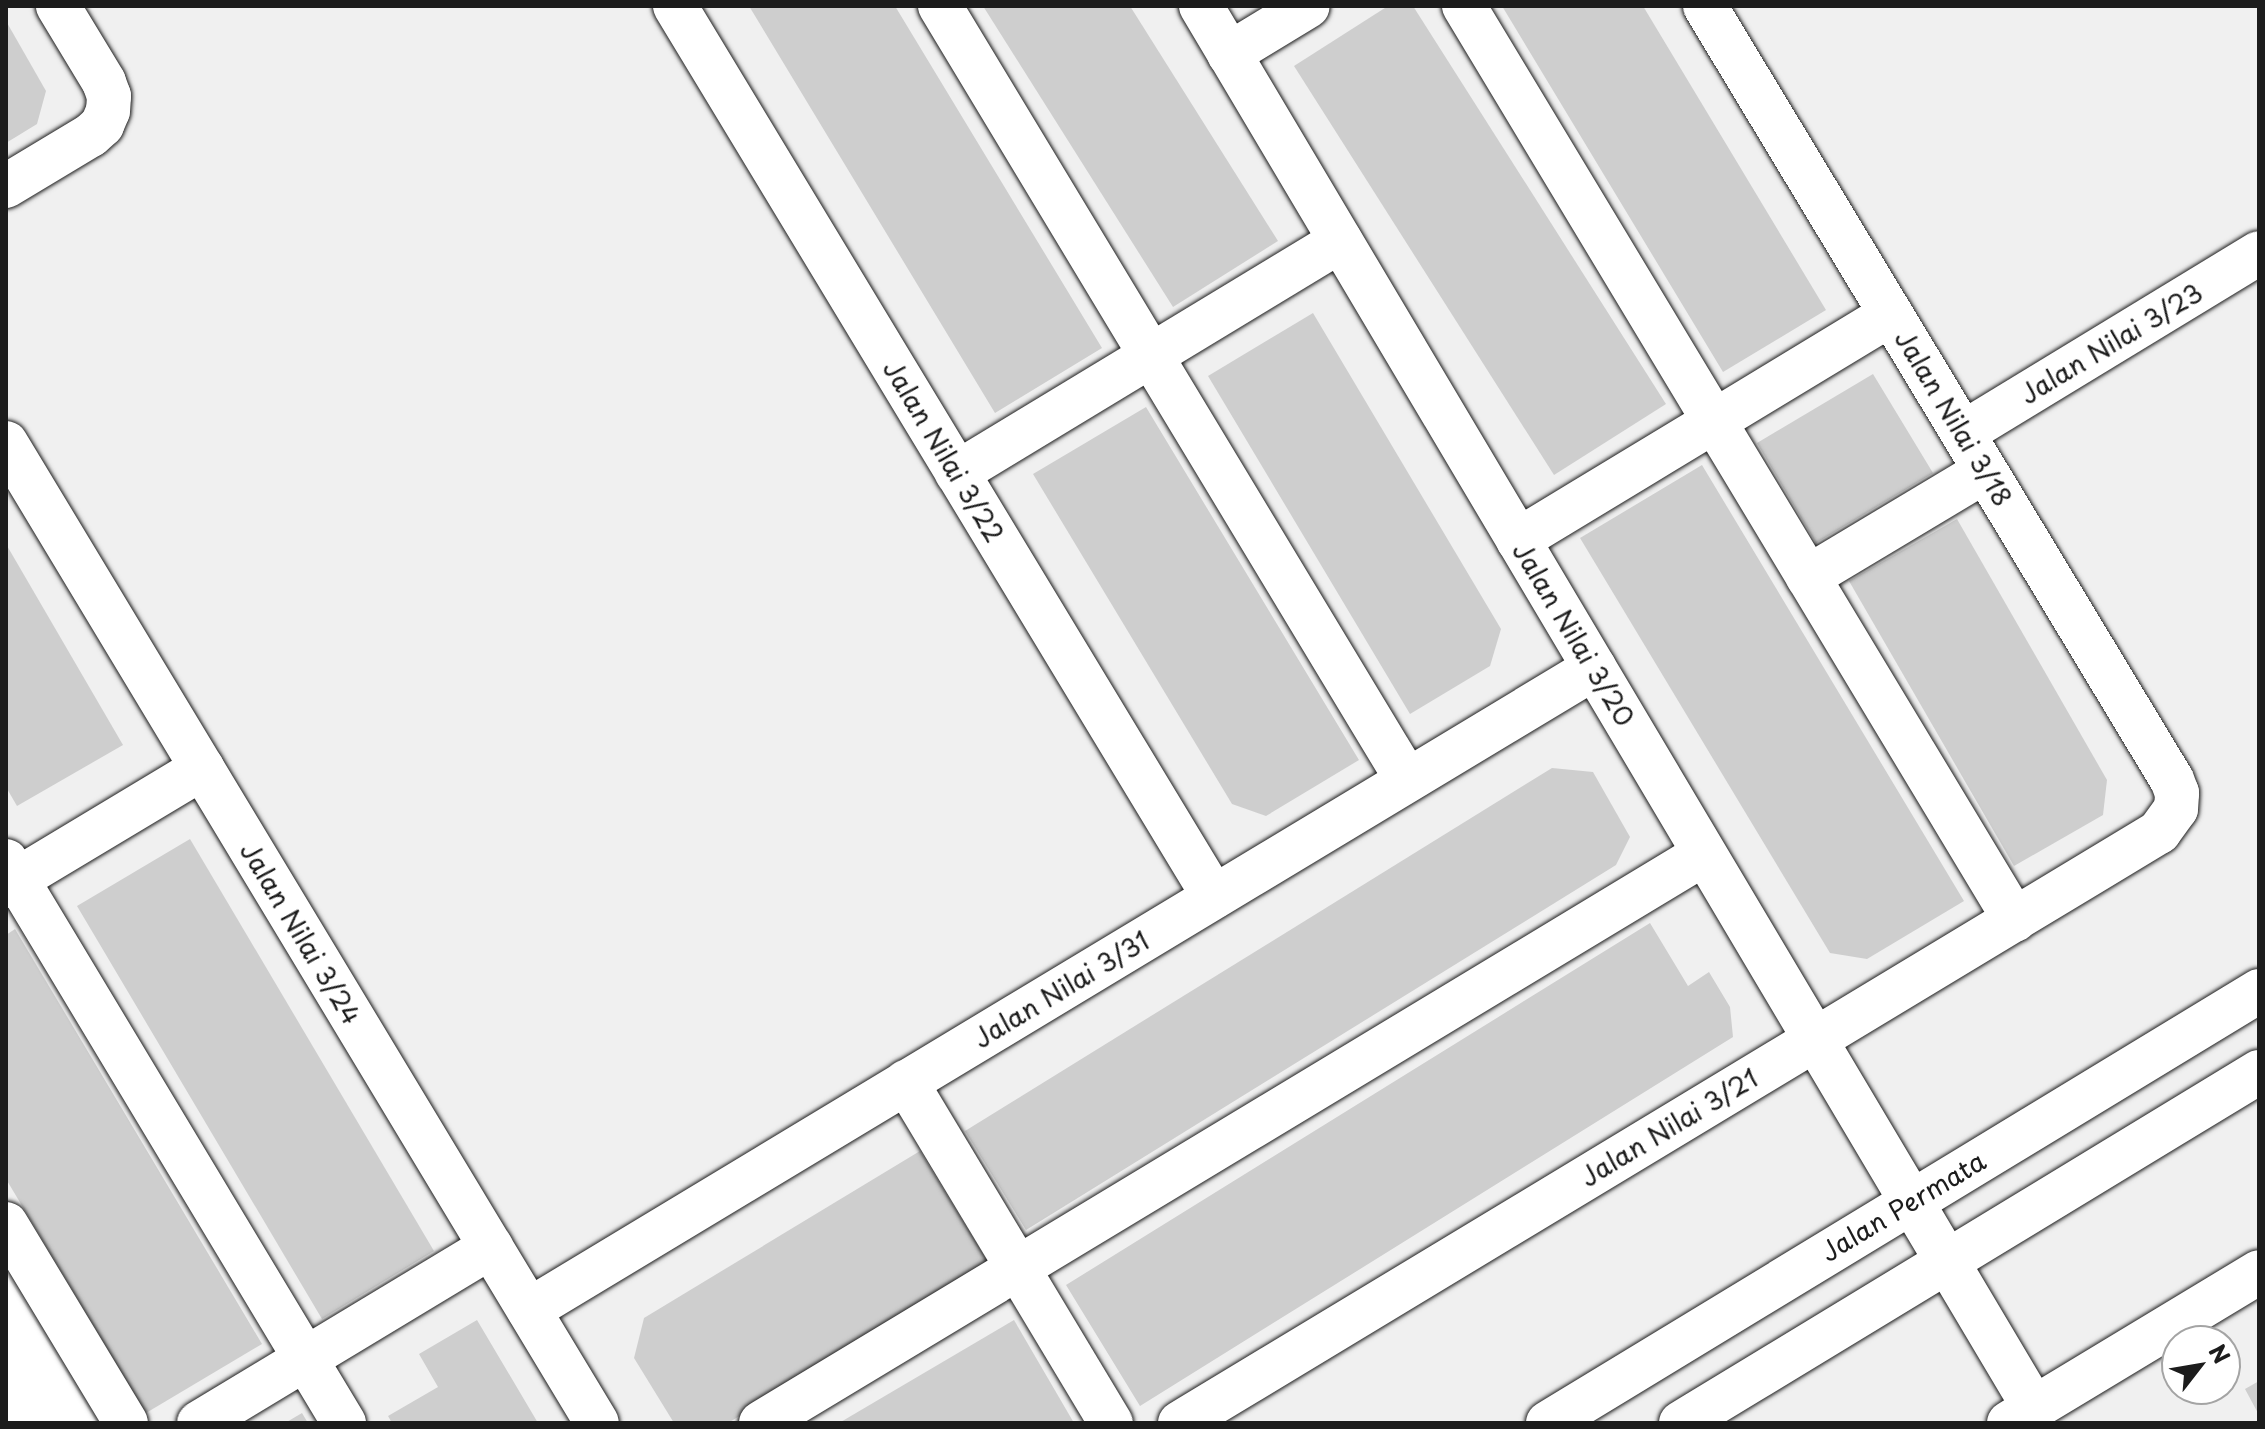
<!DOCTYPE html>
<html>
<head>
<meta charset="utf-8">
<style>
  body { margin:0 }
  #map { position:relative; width:2265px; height:1429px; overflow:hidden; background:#fff; font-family:"Playpen Sans",sans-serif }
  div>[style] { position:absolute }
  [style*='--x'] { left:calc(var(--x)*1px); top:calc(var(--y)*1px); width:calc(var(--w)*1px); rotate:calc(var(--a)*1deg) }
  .built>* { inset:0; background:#f0f0f0 }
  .building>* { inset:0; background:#cecece }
  .roads { filter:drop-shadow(0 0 2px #1c1c1c) drop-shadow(0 0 2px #1c1c1c) }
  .minor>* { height:44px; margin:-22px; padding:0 22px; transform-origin:22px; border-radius:22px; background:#fff }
  .major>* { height:44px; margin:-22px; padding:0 22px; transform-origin:22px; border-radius:22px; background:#fff }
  span { translate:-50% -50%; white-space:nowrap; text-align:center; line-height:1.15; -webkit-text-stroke:8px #fff; paint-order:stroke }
  .street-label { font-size:26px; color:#1c1c1c }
  .frame { position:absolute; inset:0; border:8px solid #1c1c1c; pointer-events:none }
  .north { position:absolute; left:2161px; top:1325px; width:80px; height:80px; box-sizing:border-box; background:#fff; border:2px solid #a4a4a4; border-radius:50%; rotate:59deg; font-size:22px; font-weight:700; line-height:32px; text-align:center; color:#1c1c1c }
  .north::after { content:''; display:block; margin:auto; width:28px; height:36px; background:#1c1c1c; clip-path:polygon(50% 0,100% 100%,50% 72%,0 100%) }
</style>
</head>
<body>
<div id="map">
  <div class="built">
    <div style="clip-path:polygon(evenodd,6px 6px,2259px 6px,2259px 1423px,97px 1423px,6px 1274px,6px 6px,2177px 1341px,2225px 1341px,2225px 1389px,2177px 1389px,2177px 1341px)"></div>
  </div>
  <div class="building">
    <div style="clip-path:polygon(749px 6px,895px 6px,1102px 348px,995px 413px)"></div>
    <div style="clip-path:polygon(983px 6px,1130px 6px,1278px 241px,1173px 307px)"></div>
    <div style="clip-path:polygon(1388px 6px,1413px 6px,1666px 404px,1554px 475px,1294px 66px)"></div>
    <div style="clip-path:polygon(1502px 6px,1643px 6px,1826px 310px,1723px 372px)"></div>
    <div style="clip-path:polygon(6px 21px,46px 91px,37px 124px,6px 143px)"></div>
    <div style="clip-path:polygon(1313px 313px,1501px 629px,1490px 666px,1410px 714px,1208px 376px)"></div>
    <div style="clip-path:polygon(1873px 374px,1933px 473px,1816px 543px,1757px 443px)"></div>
    <div style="clip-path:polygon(1146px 407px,1359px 760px,1266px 816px,1232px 804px,1033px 474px)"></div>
    <div style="clip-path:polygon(1702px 465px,1964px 901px,1867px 959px,1830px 953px,1580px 538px)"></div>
    <div style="clip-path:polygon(1957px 519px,2107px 780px,2103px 815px,2014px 866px,1849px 581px)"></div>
    <div style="clip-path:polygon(6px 544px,123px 745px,17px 806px,6px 787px)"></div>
    <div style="clip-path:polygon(1552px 768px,1593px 772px,1630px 837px,1616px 865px,1026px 1230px,965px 1131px)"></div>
    <div style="clip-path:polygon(190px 839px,434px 1251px,322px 1319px,77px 906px)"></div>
    <div style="clip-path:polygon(1650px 923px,1688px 986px,1709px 972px,1730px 1007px,1733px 1037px,1140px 1406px,1066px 1285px)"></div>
    <div style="clip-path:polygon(15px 929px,262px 1344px,146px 1413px,6px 1179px,6px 935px)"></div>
    <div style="clip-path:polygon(920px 1151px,989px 1264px,728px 1423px,674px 1423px,634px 1358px,644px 1318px)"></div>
    <div style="clip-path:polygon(477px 1320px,538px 1423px,392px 1423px,388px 1416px,438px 1387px,419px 1354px)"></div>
    <div style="clip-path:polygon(1014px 1320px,1074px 1423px,839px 1423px)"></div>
    <div style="clip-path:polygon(2259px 1381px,2259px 1415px,2245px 1389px)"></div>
    <div style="clip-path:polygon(302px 1413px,308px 1423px,285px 1423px)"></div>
  </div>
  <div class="roads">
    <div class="minor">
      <div style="--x:675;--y:6;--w:1041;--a:58.83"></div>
      <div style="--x:940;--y:6;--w:904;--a:58.89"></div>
      <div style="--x:1201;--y:6;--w:1631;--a:59.28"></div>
      <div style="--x:1464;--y:6;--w:1067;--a:58.92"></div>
      <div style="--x:1229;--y:54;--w:92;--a:-31.3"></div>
      <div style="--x:6;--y:186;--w:99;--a:-31"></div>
      <div style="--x:91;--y:135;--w:15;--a:-42"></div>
      <div style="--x:102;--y:125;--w:15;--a:-67"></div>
      <div style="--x:108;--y:111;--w:15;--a:-86"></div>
      <div style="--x:109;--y:96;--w:15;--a:-110"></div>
      <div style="--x:104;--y:82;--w:89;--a:-121.2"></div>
      <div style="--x:1963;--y:433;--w:346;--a:-31.3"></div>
      <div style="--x:6;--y:443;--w:1144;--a:58.91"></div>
      <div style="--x:957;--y:473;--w:448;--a:-31.2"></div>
      <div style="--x:1518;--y:540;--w:436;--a:-31.2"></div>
      <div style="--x:1808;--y:577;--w:206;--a:-30.9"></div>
      <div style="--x:6;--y:861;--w:656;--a:58.98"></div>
      <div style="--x:6;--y:886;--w:229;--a:-31"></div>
      <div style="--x:906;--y:1082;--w:398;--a:59"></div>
      <div style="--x:6;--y:1224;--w:232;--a:58.9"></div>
      <div style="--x:529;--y:1310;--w:1244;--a:-31.08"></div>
      <div style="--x:199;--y:1423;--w:341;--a:-31.1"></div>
      <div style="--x:761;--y:1423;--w:1101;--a:-31.11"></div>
      <div style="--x:1180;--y:1423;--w:1144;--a:-31.12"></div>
      <div style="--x:2159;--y:832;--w:29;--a:-54"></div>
      <div style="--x:2176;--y:809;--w:16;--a:-86"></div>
      <div style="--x:2177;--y:793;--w:14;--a:-111"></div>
      <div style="--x:2172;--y:780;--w:904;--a:-121.11"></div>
      <div style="--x:2009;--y:1423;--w:292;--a:-31.1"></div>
    </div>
    <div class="major">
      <div style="--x:1548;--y:1423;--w:832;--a:-31.28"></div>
      <div style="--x:1681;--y:1423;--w:676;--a:-31.27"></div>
    </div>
  </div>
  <div class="street-label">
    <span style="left:2111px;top:343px;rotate:-31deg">Jalan Nilai 3/23</span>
    <span style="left:1954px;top:418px;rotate:59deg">Jalan Nilai 3/18</span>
    <span style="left:944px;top:451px;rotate:59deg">Jalan Nilai 3/22</span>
    <span style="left:1574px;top:634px;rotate:59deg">Jalan Nilai 3/20</span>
    <span style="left:301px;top:933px;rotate:59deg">Jalan Nilai 3/24</span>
    <span style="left:1061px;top:989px;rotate:-31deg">Jalan Nilai 3/31</span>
    <span style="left:1669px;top:1127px;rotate:-31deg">Jalan Nilai 3/21</span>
    <span style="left:1903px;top:1206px;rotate:-31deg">Jalan Permata</span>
  </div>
  <div class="frame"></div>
  <div class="north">N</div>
</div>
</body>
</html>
